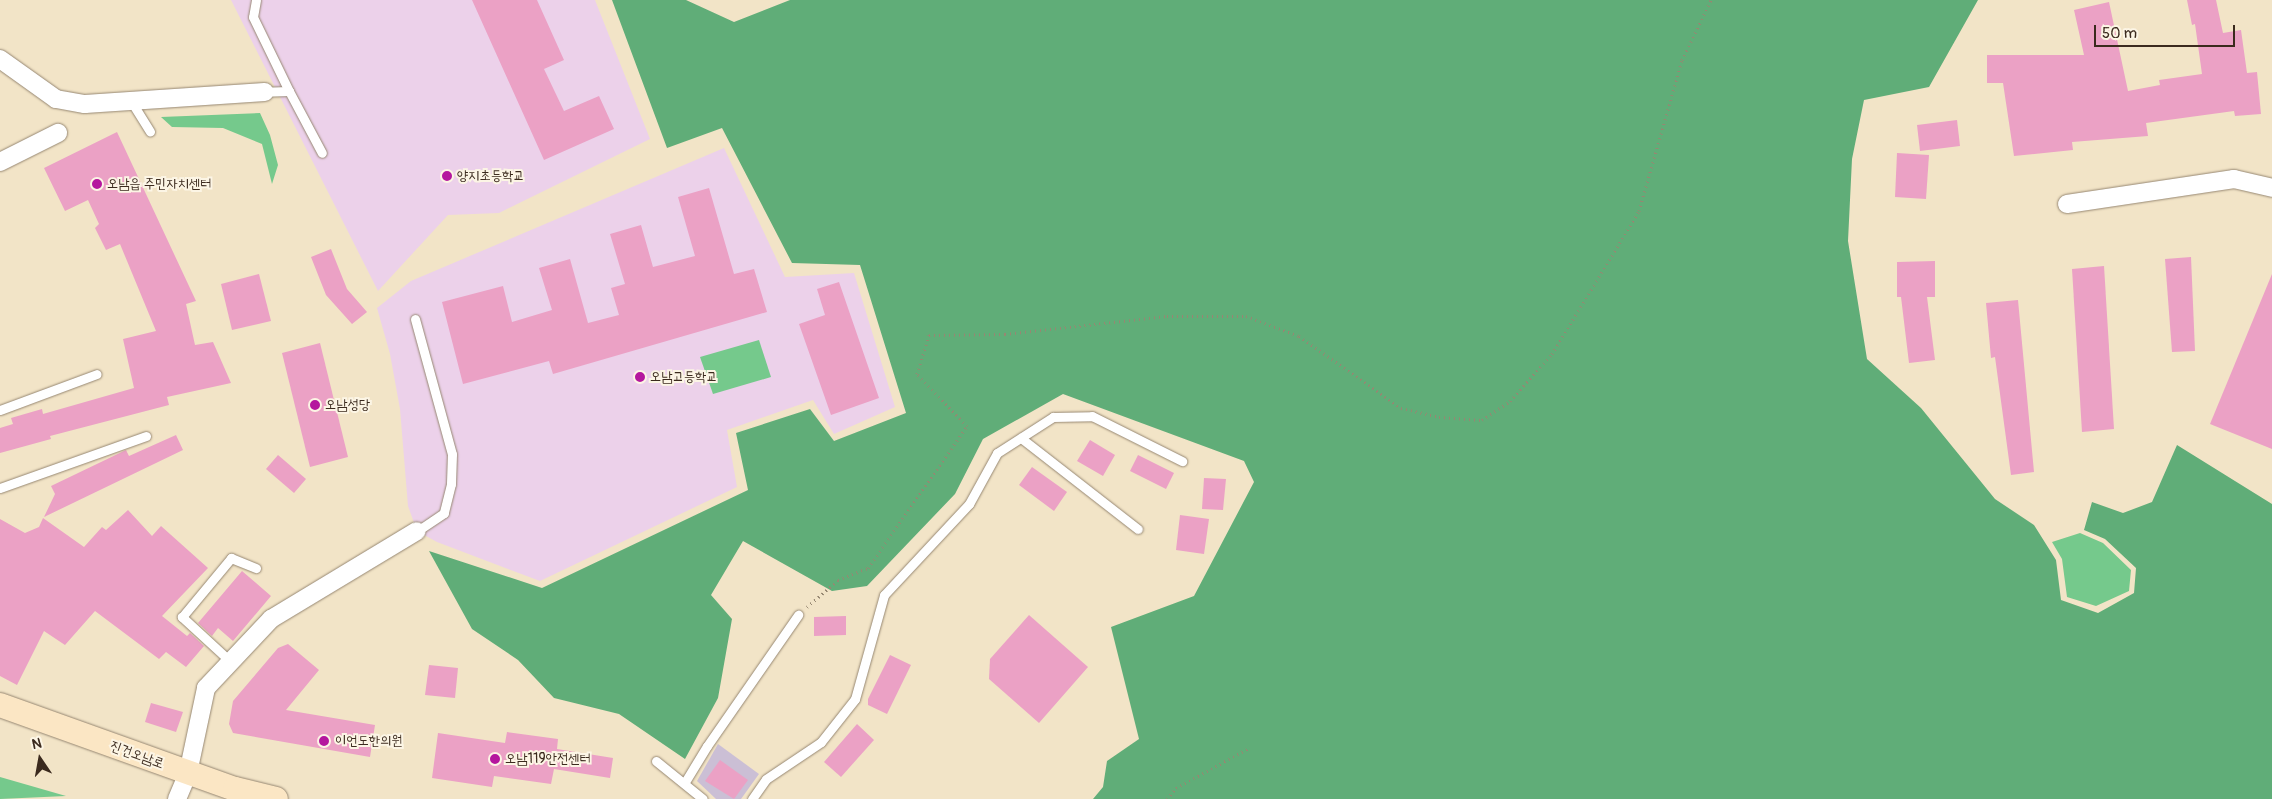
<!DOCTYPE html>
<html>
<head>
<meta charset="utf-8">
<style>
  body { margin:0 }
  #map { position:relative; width:2272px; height:799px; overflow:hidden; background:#f2e4c7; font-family:Pangolin,"Poor Story",sans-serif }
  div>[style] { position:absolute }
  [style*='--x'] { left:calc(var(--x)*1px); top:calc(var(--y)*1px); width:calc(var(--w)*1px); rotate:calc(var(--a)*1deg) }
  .built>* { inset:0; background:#ecd1ea }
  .industrial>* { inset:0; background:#cbbfd5 }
  .green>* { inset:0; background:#75c98c }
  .forest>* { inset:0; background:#60ad78 }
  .building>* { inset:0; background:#eba1c5 }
  .path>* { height:3px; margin-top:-1.5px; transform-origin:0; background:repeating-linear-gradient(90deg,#968772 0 1px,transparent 0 5px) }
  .roads { filter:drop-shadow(0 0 1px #968772) drop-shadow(0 0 1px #968772) }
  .service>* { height:9px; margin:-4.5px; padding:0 4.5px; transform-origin:4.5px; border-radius:4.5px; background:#fff }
  .minor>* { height:18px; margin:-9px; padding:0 9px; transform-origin:9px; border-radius:9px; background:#fff }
  .secondary>* { height:24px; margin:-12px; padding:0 12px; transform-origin:12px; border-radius:12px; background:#fbe6c4 }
  .dots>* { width:14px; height:14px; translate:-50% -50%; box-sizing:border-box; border:2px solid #fcf5e5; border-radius:50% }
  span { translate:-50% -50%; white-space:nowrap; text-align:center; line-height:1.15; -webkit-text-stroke:4px #fcf5e5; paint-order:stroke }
  .poi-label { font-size:14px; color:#3b2a1e }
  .left { translate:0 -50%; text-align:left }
  .street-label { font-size:14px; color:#3b2a1e }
  .north { position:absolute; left:15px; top:734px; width:50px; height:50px; -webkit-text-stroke:4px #fcf5e5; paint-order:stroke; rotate:348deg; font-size:14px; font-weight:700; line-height:20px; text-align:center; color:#3b2a1e }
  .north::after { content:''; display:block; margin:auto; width:18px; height:22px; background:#3b2a1e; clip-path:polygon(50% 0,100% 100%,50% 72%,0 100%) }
  .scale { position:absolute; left:2094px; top:25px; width:141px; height:22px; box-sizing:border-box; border:2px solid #3b2a1e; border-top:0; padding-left:6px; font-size:15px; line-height:18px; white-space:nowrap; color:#3b2a1e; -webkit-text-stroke:4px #fcf5e5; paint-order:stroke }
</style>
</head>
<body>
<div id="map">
  <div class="built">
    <div style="clip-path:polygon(231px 0,595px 0,650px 139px,499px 213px,448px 215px,378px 291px)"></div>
    <div style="clip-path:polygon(724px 148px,785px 277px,854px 273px,895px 407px,834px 434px,813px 400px,727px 430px,737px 487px,540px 581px,437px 542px,417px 531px,408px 506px,400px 409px,390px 354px,377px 308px,411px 281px)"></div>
  </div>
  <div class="industrial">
    <div style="clip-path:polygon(718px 744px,759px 774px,741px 799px,716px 799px,697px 781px)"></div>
  </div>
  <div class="green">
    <div style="clip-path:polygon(260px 113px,270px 135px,278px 165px,272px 184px,262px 144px,223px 128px,172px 127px,161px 117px)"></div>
    <div style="clip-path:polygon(759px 340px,771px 377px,713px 394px,700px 357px)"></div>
    <div style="clip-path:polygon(2080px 533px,2103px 543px,2131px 570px,2129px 591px,2096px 606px,2067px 597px,2062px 559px,2052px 542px)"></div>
    <div style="clip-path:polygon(0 777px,66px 796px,0 799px)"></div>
  </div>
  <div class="forest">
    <div style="clip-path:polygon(612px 0,686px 0,734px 22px,790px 0,1978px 0,1929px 87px,1864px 100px,1852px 159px,1848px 241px,1867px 359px,1921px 408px,1995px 499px,2034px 525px,2056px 560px,2061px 600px,2098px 613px,2134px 593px,2136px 568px,2105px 539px,2084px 530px,2092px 502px,2123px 513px,2152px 502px,2177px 445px,2272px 504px,2272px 799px,1093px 799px,1103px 787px,1107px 761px,1139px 739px,1111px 627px,1194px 596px,1254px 482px,1244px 461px,1063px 394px,983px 439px,955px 494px,867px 586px,832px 591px,743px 541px,711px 595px,732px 619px,718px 698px,685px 759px,619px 714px,554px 698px,518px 660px,472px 629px,429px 551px,542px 588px,748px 490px,736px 433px,810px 409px,834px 441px,906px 413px,860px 265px,792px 263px,722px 128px,667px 148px)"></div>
  </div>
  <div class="building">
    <div style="clip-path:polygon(472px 0,537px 0,564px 60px,544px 69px,564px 111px,599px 96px,614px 129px,544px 160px)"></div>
    <div style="clip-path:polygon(2187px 0,2216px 0,2223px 33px,2241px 30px,2247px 73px,2257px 72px,2261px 114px,2235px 116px,2234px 111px,2146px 123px,2148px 136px,2072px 142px,2073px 150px,2014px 156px,2003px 83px,1987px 83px,1987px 55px,2084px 55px,2074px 10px,2109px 2px,2128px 91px,2160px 85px,2159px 80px,2202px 74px,2195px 24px,2192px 25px)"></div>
    <div style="clip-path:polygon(1957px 120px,1960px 146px,1920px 151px,1917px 125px)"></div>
    <div style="clip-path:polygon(117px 132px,196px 301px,186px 304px,195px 345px,213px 342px,231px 383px,167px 397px,169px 405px,50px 436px,51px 439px,0 453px,0 428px,13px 424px,11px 418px,42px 409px,43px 414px,134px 388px,123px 339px,156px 331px,120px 244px,106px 250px,95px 228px,99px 224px,88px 200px,65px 211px,44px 168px)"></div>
    <div style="clip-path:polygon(1897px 153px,1929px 155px,1926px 199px,1895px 197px)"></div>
    <div style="clip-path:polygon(709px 188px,734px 274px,754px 269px,767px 312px,553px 374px,549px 361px,463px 384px,442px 302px,503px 286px,512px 322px,552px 310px,539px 268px,570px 259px,588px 323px,619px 315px,611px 288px,625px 284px,610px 234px,641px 225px,653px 267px,695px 256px,678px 197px)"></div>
    <div style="clip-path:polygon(331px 249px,347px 289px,367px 312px,352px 324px,326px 295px,311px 257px)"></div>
    <div style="clip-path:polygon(2191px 257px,2195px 351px,2172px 352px,2165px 259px)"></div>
    <div style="clip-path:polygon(1935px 261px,1935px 297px,1927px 297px,1935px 360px,1909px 363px,1901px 297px,1897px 297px,1897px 262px)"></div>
    <div style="clip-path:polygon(2104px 266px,2114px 429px,2082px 432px,2072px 269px)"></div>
    <div style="clip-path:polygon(259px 274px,271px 321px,232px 330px,221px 284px)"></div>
    <div style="clip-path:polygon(2272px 274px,2272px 449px,2210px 424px)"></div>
    <div style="clip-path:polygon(839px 282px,879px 398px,831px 415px,799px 324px,825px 315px,817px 289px)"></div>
    <div style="clip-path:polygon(2018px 300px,2034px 472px,2011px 475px,1995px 357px,1991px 358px,1986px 303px)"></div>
    <div style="clip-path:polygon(320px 343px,348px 457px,310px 467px,282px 353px)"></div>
    <div style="clip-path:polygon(176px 435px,183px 450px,44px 517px,55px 494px,51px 486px,126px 450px,129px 456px)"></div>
    <div style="clip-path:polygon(1090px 440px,1115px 455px,1103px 476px,1077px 461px)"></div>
    <div style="clip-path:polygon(278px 455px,306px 479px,294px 493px,266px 469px)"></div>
    <div style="clip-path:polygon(1138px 455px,1174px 473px,1166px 489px,1130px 471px)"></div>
    <div style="clip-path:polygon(1032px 467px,1067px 492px,1054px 511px,1019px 485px)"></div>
    <div style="clip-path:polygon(1204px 478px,1226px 479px,1223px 510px,1202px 509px)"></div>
    <div style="clip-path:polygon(128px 510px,152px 536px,161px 526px,208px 568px,162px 616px,187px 636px,190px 633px,204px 646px,186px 667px,166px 652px,159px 659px,95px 611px,65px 645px,44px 631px,17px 685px,0 676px,0 519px,25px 533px,39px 527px,43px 518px,84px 547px,102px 527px,106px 530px)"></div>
    <div style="clip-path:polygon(1180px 515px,1209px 519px,1204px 554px,1176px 550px)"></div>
    <div style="clip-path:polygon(242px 571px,271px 596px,233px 641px,218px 628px,212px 636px,198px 623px)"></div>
    <div style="clip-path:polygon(1029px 615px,1088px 667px,1039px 723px,989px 679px,990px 659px)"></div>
    <div style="clip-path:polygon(846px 616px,846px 635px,814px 636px,814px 617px)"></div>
    <div style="clip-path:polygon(288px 644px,319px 670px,286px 710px,375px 725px,370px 757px,233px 733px,229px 724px,233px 701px,278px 648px)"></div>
    <div style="clip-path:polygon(890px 655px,911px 665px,887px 714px,868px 705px,868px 699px)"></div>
    <div style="clip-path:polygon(429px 665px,458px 668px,455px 698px,425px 695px)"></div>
    <div style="clip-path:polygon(151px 703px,183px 712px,176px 732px,145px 722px)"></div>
    <div style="clip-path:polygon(857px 724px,874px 740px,841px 777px,824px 762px)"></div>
    <div style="clip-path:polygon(507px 732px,558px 739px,557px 749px,613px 758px,610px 778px,554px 769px,551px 784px,494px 776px,492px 787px,432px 778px,438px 733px,505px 743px)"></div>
    <div style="clip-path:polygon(720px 760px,748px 780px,734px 799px,705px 781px)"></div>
  </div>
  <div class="path">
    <div style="--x:807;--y:607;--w:41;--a:-41.1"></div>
    <div style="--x:838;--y:580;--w:32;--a:-22"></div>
    <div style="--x:868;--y:568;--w:173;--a:-55.1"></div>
    <div style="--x:967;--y:426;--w:72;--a:-133.9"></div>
    <div style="--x:917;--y:374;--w:41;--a:-72.9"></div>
    <div style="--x:929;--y:335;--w:76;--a:-0.8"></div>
    <div style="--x:1005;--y:334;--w:163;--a:-6.3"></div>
    <div style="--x:1167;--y:316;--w:79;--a:0"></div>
    <div style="--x:1246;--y:316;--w:57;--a:20.7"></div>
    <div style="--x:1299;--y:336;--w:125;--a:35.2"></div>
    <div style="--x:1401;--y:408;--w:39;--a:13"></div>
    <div style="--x:1439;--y:417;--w:43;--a:4"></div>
    <div style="--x:1482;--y:420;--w:34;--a:-34"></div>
    <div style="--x:1510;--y:401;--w:63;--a:-48.2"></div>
    <div style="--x:1552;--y:354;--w:167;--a:-58.7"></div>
    <div style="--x:1639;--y:211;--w:157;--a:-74.1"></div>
    <div style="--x:1682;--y:60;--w:67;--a:-64.2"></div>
    <div style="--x:1167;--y:799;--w:14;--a:-51"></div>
    <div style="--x:1176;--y:788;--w:83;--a:-28.7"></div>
  </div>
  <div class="roads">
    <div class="service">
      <div style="--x:256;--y:0;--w:17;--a:100"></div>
      <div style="--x:253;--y:17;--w:82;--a:64.1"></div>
      <div style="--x:289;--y:91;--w:24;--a:178"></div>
      <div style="--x:289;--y:91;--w:70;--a:62"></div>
      <div style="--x:131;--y:101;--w:36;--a:58"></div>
      <div style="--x:415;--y:319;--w:140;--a:74.7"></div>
      <div style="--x:452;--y:454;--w:30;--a:92"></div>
      <div style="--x:451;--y:484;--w:30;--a:104"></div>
      <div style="--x:444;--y:513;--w:32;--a:146"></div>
      <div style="--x:0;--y:410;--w:103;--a:-20.4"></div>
      <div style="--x:1021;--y:438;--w:148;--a:37.9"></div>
      <div style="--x:0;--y:488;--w:155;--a:-19.6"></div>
      <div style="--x:231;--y:662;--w:67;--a:-137.4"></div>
      <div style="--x:182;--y:617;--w:77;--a:-50.3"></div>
      <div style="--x:231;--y:558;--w:27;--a:22"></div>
      <div style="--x:656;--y:761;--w:60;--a:39"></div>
      <div style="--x:685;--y:782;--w:42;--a:-58.6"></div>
      <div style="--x:707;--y:746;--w:160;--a:-55.2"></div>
      <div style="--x:752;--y:799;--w:24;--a:-55"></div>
      <div style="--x:766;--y:779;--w:66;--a:-33.9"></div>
      <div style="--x:821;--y:742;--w:55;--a:-51.7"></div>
      <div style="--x:855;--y:699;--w:108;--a:-74.4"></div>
      <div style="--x:884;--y:595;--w:125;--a:-47"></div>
      <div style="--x:969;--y:504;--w:58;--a:-61.2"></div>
      <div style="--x:997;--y:453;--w:67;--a:-32.7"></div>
      <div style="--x:1053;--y:417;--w:39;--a:-1"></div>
      <div style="--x:1092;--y:416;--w:101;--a:26.6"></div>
    </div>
    <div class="minor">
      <div style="--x:0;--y:59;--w:69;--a:35.5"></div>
      <div style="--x:56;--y:99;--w:29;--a:10"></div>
      <div style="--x:85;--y:104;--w:180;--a:-3.8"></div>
      <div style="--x:0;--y:162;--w:65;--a:-26.6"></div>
      <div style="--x:2067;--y:204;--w:169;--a:-8.5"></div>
      <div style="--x:2234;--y:179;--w:39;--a:13"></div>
      <div style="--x:177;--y:799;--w:28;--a:-67"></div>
      <div style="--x:188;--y:773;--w:87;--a:-78"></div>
      <div style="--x:206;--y:688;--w:95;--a:-46.7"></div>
      <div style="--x:271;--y:619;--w:170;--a:-31.1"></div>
    </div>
    <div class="secondary">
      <div style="--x:0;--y:705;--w:250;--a:19.7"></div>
      <div style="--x:235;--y:789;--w:42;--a:13.7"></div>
    </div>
  </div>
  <div class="dots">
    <div style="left:447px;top:176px;background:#b5179e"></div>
    <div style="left:97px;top:184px;background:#b5179e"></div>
    <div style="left:640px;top:377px;background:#b5179e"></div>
    <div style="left:315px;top:405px;background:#b5179e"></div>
    <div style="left:324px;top:741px;background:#b5179e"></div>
    <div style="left:495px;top:759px;background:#b5179e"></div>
  </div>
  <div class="poi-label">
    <span class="left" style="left:457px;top:176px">양지초등학교</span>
    <span class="left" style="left:107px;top:184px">오남읍 주민자치센터</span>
    <span class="left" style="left:650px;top:377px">오남고등학교</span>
    <span class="left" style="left:325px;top:405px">오남성당</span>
    <span class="left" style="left:335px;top:741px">이언도한의원</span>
    <span class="left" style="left:505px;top:759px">오남119안전센터</span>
  </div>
  <div class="street-label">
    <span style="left:137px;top:755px;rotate:20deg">진건오남로</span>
  </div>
  <div class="north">N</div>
  <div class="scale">50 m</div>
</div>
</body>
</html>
